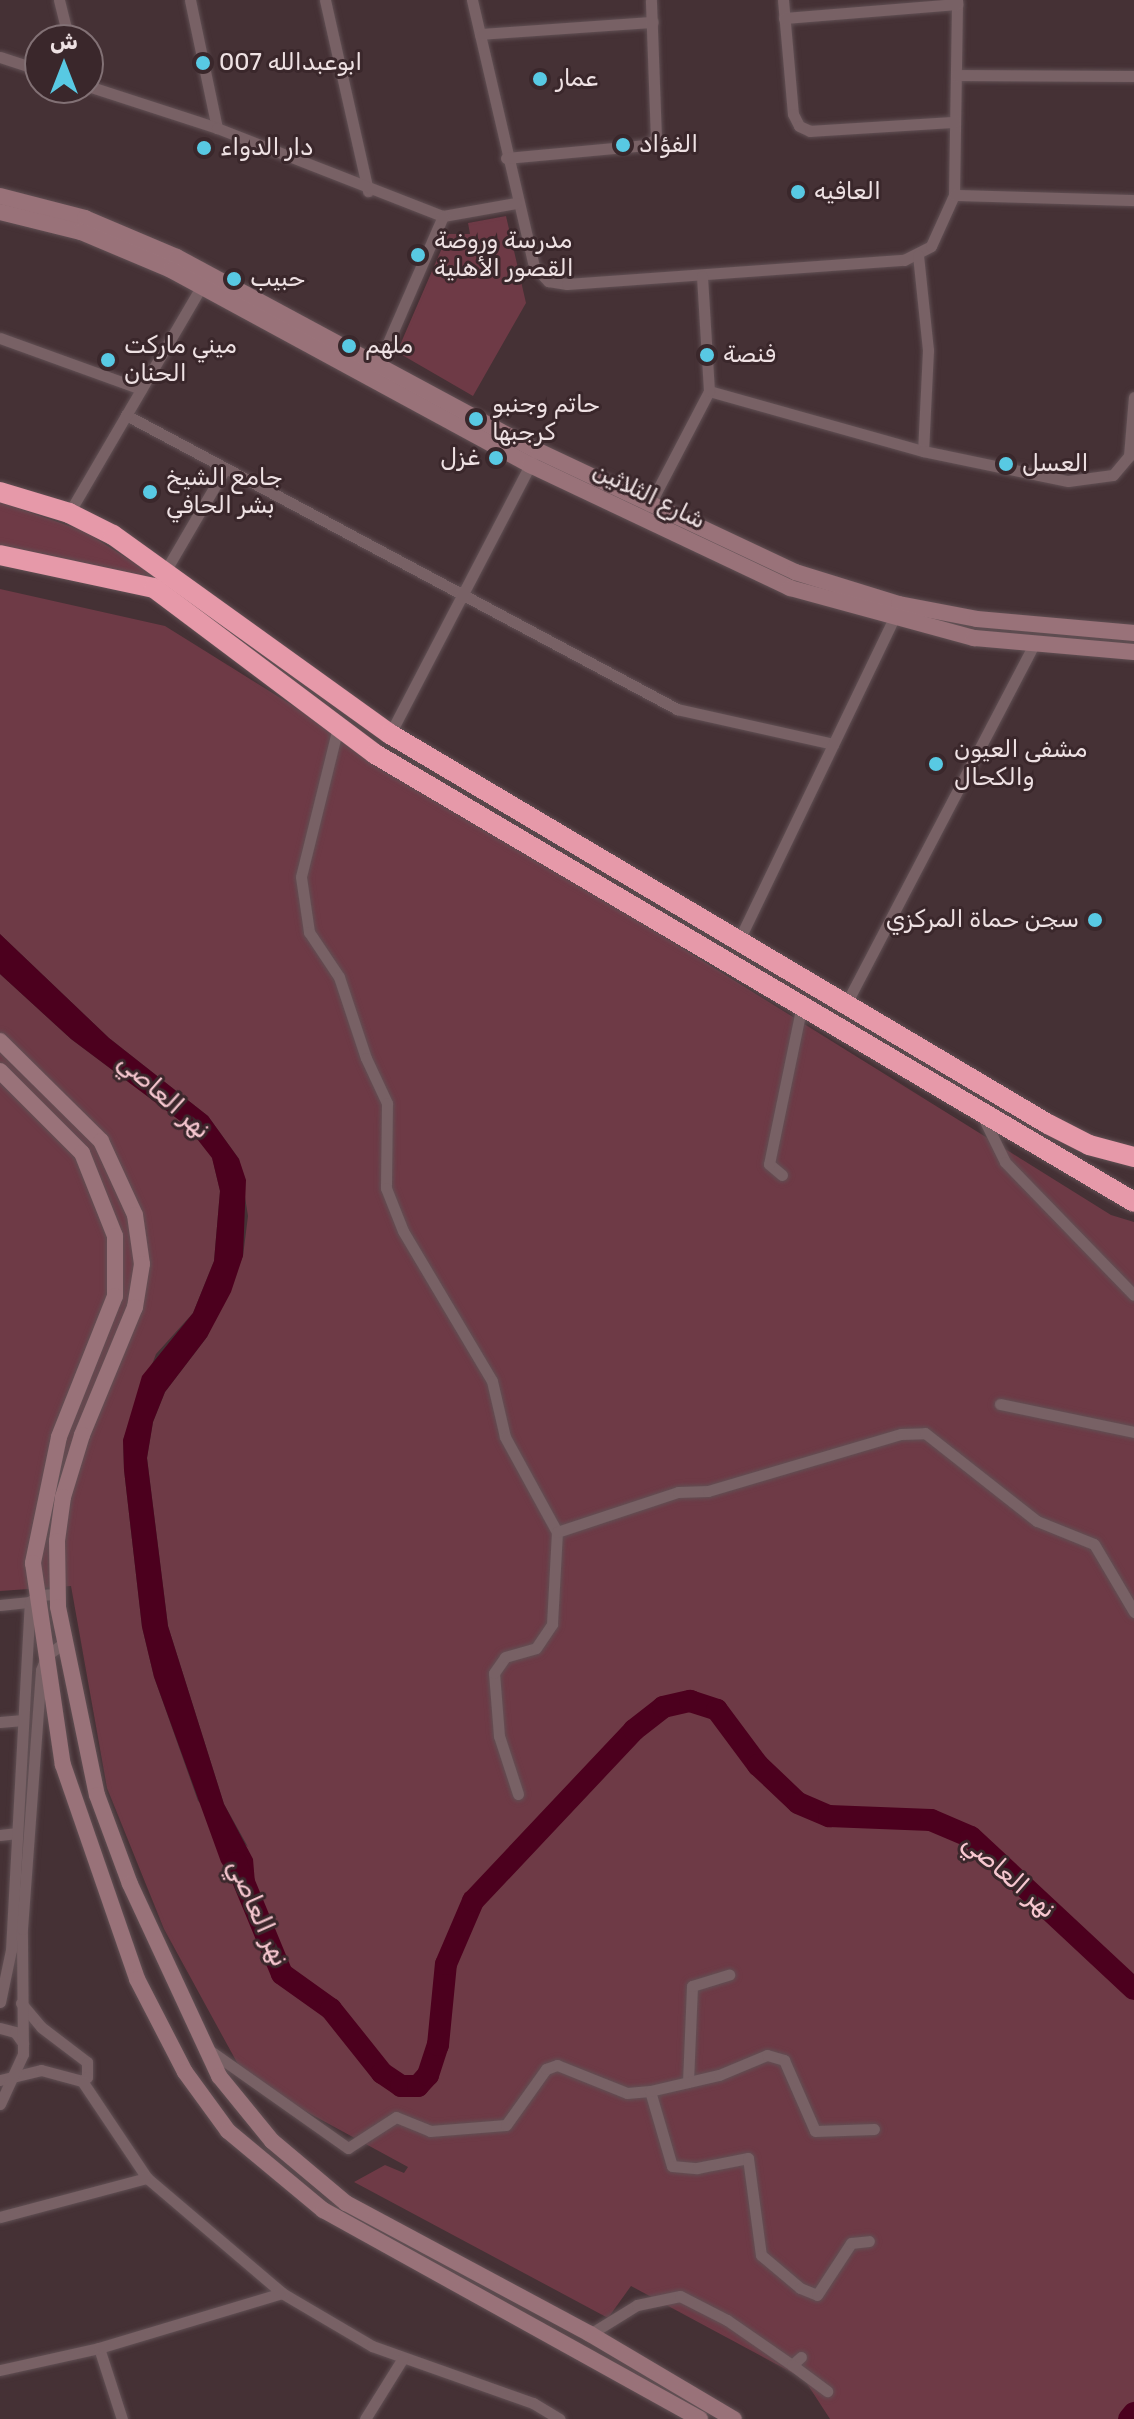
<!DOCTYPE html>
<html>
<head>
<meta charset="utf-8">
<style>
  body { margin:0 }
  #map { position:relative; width:1134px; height:2419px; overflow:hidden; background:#453135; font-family:Rubik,"Noto Naskh Arabic",sans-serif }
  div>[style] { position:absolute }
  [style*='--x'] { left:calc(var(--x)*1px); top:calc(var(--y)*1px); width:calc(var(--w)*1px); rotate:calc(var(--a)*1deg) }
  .green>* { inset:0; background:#6e3a46 }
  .water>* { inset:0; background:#4c001e }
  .river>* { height:22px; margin:-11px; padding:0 11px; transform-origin:11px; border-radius:11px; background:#4c001e }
  .roads { filter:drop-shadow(0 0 2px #615054) drop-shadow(0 0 2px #615054) }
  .street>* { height:11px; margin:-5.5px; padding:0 5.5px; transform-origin:5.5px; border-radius:5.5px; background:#786165 }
  .secondary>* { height:16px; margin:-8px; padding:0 8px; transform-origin:8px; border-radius:8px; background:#997279 }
  .highway>* { height:20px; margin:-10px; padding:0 10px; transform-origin:10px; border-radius:10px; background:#e699a9 }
  .dots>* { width:22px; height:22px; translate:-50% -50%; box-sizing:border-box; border:4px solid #3a272b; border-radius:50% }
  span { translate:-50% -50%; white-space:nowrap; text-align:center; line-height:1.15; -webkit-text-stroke:6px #3a272b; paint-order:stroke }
  .poi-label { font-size:24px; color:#eee1e3 }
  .left { translate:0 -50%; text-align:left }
  .right { translate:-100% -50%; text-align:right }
  .street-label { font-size:24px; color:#eee1e3 }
  .water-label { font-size:26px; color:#f7c7d0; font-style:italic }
  .north { position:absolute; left:24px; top:24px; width:80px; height:80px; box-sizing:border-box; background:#3a272b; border:2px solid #827175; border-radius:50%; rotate:0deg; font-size:22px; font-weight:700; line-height:32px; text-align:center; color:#eee1e3 }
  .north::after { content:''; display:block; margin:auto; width:28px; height:36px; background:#58c9e3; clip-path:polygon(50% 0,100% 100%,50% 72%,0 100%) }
</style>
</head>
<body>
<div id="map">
  <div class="green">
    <div style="clip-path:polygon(506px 216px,526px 303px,473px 396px,397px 352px,448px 234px,470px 234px,468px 223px)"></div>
    <div style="clip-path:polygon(0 502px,84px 531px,152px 574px,150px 579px,0 546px)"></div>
    <div style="clip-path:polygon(0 589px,165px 626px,1111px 1215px,1134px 1222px,1134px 2419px,830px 2419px,804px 2379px,631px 2286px,608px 2318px,354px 2182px,385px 2165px,404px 2173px,408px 2167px,246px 2079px,164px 1929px,107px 1788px,71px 1586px,0 1591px,0 974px,71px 1039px,187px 1126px,212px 1157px,220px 1191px,214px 1261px,193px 1313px,156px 1354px,123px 1440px,124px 1470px,142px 1627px,154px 1677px,198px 1801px,248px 1847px,224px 1804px,168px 1626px,147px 1458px,153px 1422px,165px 1392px,207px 1337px,243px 1256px,248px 1216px,239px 1159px,208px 1116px,109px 1038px,0 934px)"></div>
  </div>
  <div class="water">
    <div style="clip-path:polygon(0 934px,109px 1038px,208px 1116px,239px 1159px,246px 1180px,243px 1256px,231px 1292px,207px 1337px,165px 1392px,153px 1422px,147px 1458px,168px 1626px,224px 1804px,253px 1859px,255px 1883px,248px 1892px,236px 1886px,221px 1862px,154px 1677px,142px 1627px,124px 1470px,123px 1440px,142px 1376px,193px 1313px,214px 1261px,220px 1191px,212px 1158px,187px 1126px,71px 1039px,0 974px)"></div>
  </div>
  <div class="river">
    <div style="--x:236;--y:1863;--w:120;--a:67.5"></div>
    <div style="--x:282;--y:1974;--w:60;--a:35.5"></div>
    <div style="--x:331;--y:2009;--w:82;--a:51.4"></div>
    <div style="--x:382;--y:2073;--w:23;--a:34"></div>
    <div style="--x:401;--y:2086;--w:17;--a:0"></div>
    <div style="--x:418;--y:2086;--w:15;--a:-48"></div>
    <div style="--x:428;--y:2075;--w:32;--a:-72"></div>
    <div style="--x:438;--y:2045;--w:81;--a:-84.4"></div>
    <div style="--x:446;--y:1964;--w:69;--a:-66.8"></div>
    <div style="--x:473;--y:1901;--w:235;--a:-46.7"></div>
    <div style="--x:634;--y:1730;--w:37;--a:-38"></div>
    <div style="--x:663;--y:1707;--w:28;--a:-13"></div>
    <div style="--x:690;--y:1701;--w:28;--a:18"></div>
    <div style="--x:717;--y:1710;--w:69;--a:53.3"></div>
    <div style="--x:758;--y:1765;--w:55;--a:43.5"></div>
    <div style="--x:798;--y:1803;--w:34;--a:23"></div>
    <div style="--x:829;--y:1816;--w:102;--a:2.2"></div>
    <div style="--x:931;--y:1820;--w:43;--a:23"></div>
    <div style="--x:971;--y:1837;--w:223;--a:43"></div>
    <div style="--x:1129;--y:2419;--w:8;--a:-50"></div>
  </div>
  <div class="roads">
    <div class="street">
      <div style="--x:59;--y:0;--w:41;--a:76"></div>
      <div style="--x:190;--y:0;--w:131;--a:78.1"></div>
      <div style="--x:325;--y:0;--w:196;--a:77.3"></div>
      <div style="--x:472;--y:0;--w:273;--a:76.9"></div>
      <div style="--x:534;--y:266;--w:21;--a:47"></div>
      <div style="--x:548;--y:281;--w:19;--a:9"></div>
      <div style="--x:567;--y:284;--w:338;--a:-4.1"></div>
      <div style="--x:904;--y:260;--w:30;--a:-27"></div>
      <div style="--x:931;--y:246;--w:56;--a:-65.7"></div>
      <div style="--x:954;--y:195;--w:195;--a:-89.1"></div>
      <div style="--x:783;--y:0;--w:114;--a:85"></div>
      <div style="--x:793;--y:114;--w:13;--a:63"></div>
      <div style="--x:799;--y:126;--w:12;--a:24"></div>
      <div style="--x:810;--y:131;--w:145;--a:-3.6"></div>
      <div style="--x:784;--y:18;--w:174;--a:-4.6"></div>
      <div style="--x:480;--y:34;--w:173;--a:-4"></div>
      <div style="--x:0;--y:57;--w:42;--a:18"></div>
      <div style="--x:956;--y:75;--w:178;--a:0.3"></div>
      <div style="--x:88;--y:86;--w:136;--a:18"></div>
      <div style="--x:217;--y:128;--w:243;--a:21.3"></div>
      <div style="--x:443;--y:216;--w:74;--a:-10.1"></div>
      <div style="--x:506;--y:158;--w:141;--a:-5.3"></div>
      <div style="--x:646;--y:145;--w:12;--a:-31"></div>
      <div style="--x:656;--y:139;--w:139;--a:-92.1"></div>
      <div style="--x:954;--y:195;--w:180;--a:1.6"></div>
      <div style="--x:918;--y:255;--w:96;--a:84"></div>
      <div style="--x:928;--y:350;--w:101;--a:92.8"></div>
      <div style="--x:0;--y:338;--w:150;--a:19.9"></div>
      <div style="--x:380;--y:361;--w:158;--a:-66.5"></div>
      <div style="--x:709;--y:391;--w:222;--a:15.7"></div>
      <div style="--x:923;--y:451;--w:148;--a:11.7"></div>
      <div style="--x:1068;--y:481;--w:45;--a:-7.6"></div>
      <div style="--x:1113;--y:475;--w:25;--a:-50"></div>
      <div style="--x:1129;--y:456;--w:59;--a:-85.2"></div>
      <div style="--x:126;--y:415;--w:625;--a:28.08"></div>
      <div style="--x:677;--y:709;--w:160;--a:12.6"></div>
      <div style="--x:649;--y:506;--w:130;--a:-62.4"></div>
      <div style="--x:709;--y:391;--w:115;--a:-93.5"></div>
      <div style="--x:69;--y:513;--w:264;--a:-59.7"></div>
      <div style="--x:163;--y:575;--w:123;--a:-59.7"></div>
      <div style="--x:338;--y:727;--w:154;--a:103.9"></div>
      <div style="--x:301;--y:877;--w:56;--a:81.7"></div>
      <div style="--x:309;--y:932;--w:54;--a:56.3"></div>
      <div style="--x:339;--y:977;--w:85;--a:71.6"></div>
      <div style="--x:366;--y:1058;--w:50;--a:65"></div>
      <div style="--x:387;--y:1103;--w:85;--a:90.7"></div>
      <div style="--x:386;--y:1188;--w:46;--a:68.4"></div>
      <div style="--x:403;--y:1231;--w:174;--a:59.3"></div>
      <div style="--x:492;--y:1381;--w:57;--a:76.9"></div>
      <div style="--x:505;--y:1437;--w:108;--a:61.3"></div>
      <div style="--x:390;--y:734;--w:303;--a:-62.5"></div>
      <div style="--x:739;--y:940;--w:355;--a:-64.3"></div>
      <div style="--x:847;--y:1002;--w:402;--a:-62.4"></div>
      <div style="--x:983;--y:1117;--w:50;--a:63.9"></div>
      <div style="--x:1005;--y:1162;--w:185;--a:45.9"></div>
      <div style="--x:782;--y:1175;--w:17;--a:-140"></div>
      <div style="--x:769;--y:1164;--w:162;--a:-78.3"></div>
      <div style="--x:1000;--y:1404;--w:137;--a:11.8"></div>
      <div style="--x:0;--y:1605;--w:30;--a:-6"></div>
      <div style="--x:0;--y:1722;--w:23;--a:-5"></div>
      <div style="--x:518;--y:1794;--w:61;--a:-108.1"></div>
      <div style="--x:499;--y:1736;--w:63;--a:-94.5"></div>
      <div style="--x:494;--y:1673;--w:19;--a:-55"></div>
      <div style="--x:505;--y:1657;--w:32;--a:-16"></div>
      <div style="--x:536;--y:1648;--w:29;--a:-56"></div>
      <div style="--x:552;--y:1624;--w:92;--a:-86.9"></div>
      <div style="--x:557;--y:1532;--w:127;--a:-18.3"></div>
      <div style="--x:678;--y:1492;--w:30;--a:-2"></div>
      <div style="--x:708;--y:1491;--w:201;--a:-16.5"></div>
      <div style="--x:901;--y:1434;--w:24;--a:-2"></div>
      <div style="--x:925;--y:1433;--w:142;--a:38.2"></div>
      <div style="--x:1037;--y:1521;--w:61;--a:22"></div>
      <div style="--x:1094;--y:1544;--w:79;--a:59.5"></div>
      <div style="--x:0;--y:1835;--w:17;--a:-7"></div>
      <div style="--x:0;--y:2002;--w:53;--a:-78.1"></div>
      <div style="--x:11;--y:1950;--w:349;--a:-86.9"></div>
      <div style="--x:30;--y:1602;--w:11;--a:-41"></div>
      <div style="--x:38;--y:1595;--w:19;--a:-3"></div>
      <div style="--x:21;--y:2003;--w:31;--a:50"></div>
      <div style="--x:41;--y:2027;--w:58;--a:37.3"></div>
      <div style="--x:87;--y:2062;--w:15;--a:90"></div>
      <div style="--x:87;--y:2077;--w:6;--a:141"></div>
      <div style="--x:0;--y:2028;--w:16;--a:15"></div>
      <div style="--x:15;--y:2032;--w:14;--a:54"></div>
      <div style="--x:209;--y:2050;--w:170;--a:35.2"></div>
      <div style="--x:348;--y:2148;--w:57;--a:-32.9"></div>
      <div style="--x:396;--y:2117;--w:37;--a:22"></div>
      <div style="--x:430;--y:2131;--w:76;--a:-4.5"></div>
      <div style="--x:506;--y:2125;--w:69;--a:-54.5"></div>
      <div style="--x:546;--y:2069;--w:12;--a:-20"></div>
      <div style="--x:557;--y:2065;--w:75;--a:21.8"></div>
      <div style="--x:627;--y:2093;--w:23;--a:-5"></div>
      <div style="--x:650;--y:2091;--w:78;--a:73.7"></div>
      <div style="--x:672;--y:2166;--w:25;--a:5"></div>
      <div style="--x:697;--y:2168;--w:52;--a:-11.1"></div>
      <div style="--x:748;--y:2158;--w:98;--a:82.4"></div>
      <div style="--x:761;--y:2255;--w:51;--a:40.2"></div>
      <div style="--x:800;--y:2288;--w:18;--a:22"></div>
      <div style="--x:817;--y:2295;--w:62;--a:-56.8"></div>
      <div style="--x:851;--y:2243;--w:18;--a:-6"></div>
      <div style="--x:0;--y:2080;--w:42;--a:-13.7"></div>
      <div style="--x:41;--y:2070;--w:42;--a:15"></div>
      <div style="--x:82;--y:2081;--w:117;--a:56.2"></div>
      <div style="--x:147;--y:2178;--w:177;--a:40.4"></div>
      <div style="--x:282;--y:2293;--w:104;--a:30.5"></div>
      <div style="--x:372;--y:2346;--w:171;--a:19.5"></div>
      <div style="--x:533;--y:2403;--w:31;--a:31"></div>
      <div style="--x:688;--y:2082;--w:96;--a:-87.6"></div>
      <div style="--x:692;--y:1986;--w:39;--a:-17"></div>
      <div style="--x:650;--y:2091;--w:71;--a:-13.1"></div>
      <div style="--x:719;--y:2075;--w:52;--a:-22.6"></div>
      <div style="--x:767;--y:2055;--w:18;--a:16"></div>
      <div style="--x:784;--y:2060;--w:77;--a:66.4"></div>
      <div style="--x:815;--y:2131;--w:59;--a:-1.9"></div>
      <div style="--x:0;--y:2104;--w:55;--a:-65.3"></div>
      <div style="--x:23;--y:2054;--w:125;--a:-90.5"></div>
      <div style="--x:22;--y:1929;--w:260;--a:-85.8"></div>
      <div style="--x:41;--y:1670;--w:16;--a:-68"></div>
      <div style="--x:47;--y:1655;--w:19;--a:-35"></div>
      <div style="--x:0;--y:2217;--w:152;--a:-14.9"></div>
      <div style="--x:590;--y:2334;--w:55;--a:-31.7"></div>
      <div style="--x:637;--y:2305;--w:44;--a:-11.8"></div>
      <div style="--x:680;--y:2296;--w:53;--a:27.1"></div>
      <div style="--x:727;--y:2320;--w:79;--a:34.7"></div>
      <div style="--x:792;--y:2365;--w:12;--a:-42"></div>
      <div style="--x:99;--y:2348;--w:75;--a:72.1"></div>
      <div style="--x:792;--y:2365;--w:44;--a:36.6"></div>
      <div style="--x:0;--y:2370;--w:101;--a:-12.5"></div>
      <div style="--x:99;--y:2348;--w:191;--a:-16.7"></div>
      <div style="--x:365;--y:2419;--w:72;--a:-58.1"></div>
    </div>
    <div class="secondary">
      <div style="--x:0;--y:196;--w:88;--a:14.5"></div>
      <div style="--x:85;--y:218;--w:100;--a:23"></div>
      <div style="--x:177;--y:257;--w:410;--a:28.3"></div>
      <div style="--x:538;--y:451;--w:284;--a:25.2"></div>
      <div style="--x:795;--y:572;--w:109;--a:17.1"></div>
      <div style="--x:899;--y:604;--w:79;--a:10.9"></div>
      <div style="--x:977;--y:619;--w:158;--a:5.1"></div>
      <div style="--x:0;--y:212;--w:83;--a:13.9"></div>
      <div style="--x:81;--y:232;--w:98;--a:22.9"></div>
      <div style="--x:171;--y:270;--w:409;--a:28.5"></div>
      <div style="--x:530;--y:465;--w:288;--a:25.3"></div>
      <div style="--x:790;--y:588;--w:191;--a:15.2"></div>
      <div style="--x:974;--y:638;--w:161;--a:5"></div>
      <div style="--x:0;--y:1041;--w:142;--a:44.7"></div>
      <div style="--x:101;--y:1141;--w:81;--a:65.3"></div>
      <div style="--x:135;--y:1215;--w:49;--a:81.9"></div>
      <div style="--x:142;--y:1264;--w:44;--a:99.2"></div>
      <div style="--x:135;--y:1307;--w:139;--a:112.5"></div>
      <div style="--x:82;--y:1435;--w:65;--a:107"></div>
      <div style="--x:63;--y:1497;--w:44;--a:97.8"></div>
      <div style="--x:57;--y:1541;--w:66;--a:89.1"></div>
      <div style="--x:58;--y:1607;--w:192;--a:78.3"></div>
      <div style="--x:97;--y:1795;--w:95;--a:69.7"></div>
      <div style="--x:130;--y:1884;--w:212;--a:65.1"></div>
      <div style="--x:219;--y:2076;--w:84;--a:50.8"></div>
      <div style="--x:272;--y:2141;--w:97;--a:40"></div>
      <div style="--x:346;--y:2203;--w:277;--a:28.2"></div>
      <div style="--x:590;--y:2334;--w:167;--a:30.6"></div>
      <div style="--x:0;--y:1071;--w:116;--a:45"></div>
      <div style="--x:82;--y:1153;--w:89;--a:68.3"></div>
      <div style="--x:115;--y:1236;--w:60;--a:90"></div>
      <div style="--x:115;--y:1296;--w:152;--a:111.7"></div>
      <div style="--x:59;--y:1437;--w:129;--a:101.7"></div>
      <div style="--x:33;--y:1563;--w:204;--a:81.6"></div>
      <div style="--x:63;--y:1765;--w:226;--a:70.9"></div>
      <div style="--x:137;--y:1979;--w:105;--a:62.7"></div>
      <div style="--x:185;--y:2072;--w:73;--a:53.9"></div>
      <div style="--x:228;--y:2131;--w:124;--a:39.7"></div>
      <div style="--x:323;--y:2210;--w:431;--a:29"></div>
    </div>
    <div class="highway">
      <div style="--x:0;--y:492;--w:72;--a:16.9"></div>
      <div style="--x:69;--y:513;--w:49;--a:26.6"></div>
      <div style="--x:113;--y:535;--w:341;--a:35.7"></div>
      <div style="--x:390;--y:734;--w:765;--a:30.66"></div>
      <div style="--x:1048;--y:1124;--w:46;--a:27.1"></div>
      <div style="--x:1089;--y:1145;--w:47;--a:14.9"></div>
      <div style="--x:0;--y:555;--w:157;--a:12.1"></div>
      <div style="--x:154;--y:588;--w:276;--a:36.9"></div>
      <div style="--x:375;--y:754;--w:881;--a:30.55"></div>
    </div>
  </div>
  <div class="dots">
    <div style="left:203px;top:63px;background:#58c9e3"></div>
    <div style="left:540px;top:79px;background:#58c9e3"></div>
    <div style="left:623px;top:145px;background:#58c9e3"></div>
    <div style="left:204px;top:148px;background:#58c9e3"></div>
    <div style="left:798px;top:192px;background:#58c9e3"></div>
    <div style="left:418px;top:255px;background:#58c9e3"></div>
    <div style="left:234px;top:279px;background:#58c9e3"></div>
    <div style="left:349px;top:346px;background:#58c9e3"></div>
    <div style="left:707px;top:355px;background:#58c9e3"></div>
    <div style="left:108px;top:360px;background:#58c9e3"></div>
    <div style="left:476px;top:419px;background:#58c9e3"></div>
    <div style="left:496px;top:458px;background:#58c9e3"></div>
    <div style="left:1006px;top:464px;background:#58c9e3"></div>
    <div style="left:150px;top:492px;background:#58c9e3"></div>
    <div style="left:936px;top:764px;background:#58c9e3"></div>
    <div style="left:1095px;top:920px;background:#58c9e3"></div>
  </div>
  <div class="poi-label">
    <span class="left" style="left:219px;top:63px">ابوعبدالله 007</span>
    <span class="left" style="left:556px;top:79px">عمار</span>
    <span class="left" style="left:639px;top:145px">الفؤاد</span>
    <span class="left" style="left:220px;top:148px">دار الدواء</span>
    <span class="left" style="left:814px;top:192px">العافيه</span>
    <span class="left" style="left:434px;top:255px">مدرسة وروضة<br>القصور الأهلية</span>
    <span class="left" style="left:250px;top:279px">حبيب</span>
    <span class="left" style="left:124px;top:360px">ميني ماركت<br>الحنان</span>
    <span class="left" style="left:365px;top:346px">ملهم</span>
    <span class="left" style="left:723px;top:355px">فنصة</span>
    <span class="left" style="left:492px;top:419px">حاتم وجنبو<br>كرجبها</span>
    <span class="right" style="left:480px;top:458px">غزل</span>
    <span class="left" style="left:1022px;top:464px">العسل</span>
    <span class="left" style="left:166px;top:492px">جامع الشيخ<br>بشر الحافي</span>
    <span class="left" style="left:954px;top:764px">مشفى العيون<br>والكحال</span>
    <span class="right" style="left:1079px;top:920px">سجن حماة المركزي</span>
  </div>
  <div class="street-label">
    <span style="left:649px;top:496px;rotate:26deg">شارع الثلاثين</span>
  </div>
  <div class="water-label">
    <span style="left:164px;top:1096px;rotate:42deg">نهر العاصي</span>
    <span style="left:1009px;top:1876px;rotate:41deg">نهر العاصي</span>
    <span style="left:258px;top:1913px;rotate:66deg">نهر العاصي</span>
  </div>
  <div class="north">ش</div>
</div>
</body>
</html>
